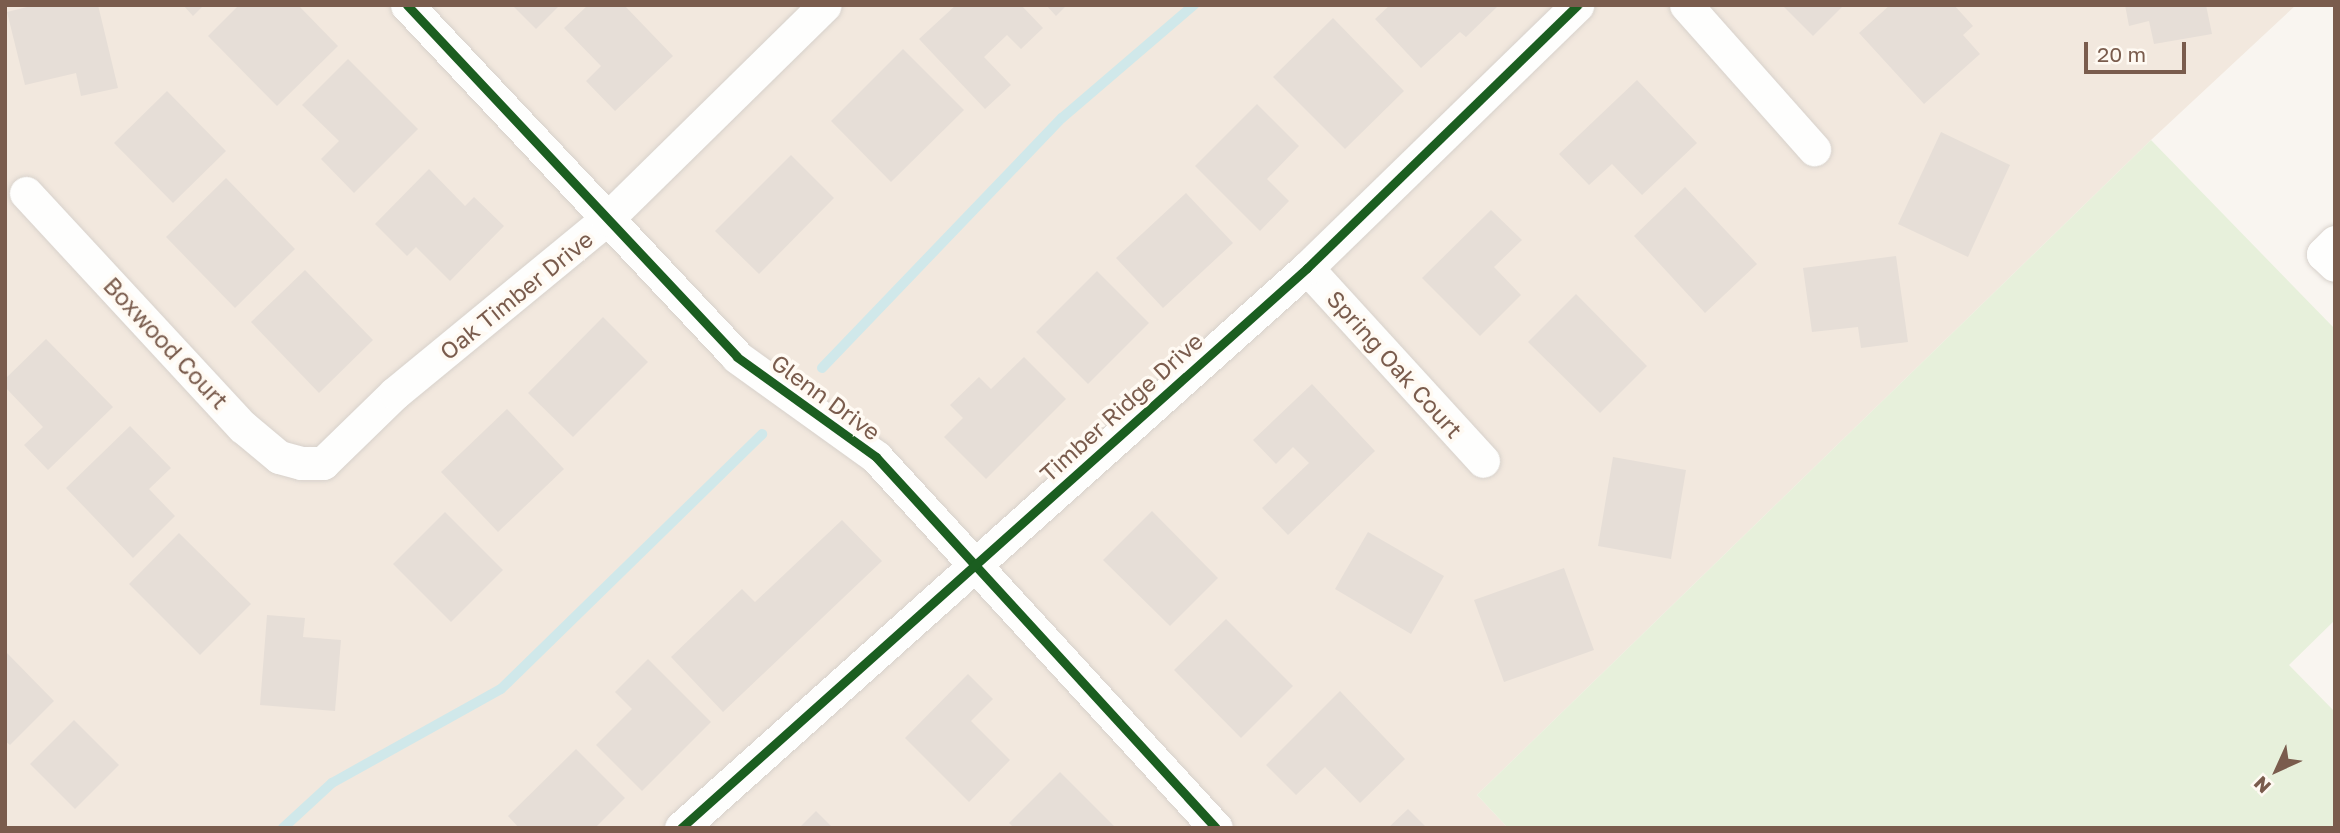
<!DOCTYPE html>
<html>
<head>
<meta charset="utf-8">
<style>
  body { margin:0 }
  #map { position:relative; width:2340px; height:833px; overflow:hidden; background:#f9f5f0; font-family:"Golos Text",sans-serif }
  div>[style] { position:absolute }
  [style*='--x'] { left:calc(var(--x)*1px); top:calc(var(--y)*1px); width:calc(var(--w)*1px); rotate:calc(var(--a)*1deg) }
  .residential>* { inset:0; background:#f2e8de }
  .green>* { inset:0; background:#e7f0db }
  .stream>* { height:10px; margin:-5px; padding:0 5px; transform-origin:5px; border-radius:5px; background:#d0e8ea }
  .building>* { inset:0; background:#e6ded7 }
  .roads { filter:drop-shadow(0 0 2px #d7d1cb) drop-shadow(0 0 2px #d7d1cb) }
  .minor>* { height:33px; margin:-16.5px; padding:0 16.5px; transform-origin:16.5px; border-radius:16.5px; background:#fefefd }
  .cycleway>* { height:9px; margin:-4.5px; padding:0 4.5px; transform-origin:4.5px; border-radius:4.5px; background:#1b5e20 }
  span { translate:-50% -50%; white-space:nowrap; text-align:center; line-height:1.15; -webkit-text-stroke:7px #fffaf3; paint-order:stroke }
  .street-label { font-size:23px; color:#7a5c4d }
  .frame { position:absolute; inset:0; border:7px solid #7a5c4d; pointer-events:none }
  .north { position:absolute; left:2242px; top:735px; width:70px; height:70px; -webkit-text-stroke:5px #fffaf3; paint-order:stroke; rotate:225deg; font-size:19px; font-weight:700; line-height:28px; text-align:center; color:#7a5c4d }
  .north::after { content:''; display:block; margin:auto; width:24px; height:32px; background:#7a5c4d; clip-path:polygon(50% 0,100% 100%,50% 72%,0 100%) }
  .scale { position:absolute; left:2084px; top:42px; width:102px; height:32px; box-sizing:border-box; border:4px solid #7a5c4d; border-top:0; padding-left:9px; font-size:21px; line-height:24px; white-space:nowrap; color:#7a5c4d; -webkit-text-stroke:5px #fffaf3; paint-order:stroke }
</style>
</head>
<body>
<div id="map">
  <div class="residential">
    <div style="clip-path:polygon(5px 5px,2296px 5px,2151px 140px,1477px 795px,1508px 828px,5px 828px)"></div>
  </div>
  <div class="green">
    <div style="clip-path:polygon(2151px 140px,2335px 329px,2335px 620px,2289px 665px,2335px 712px,2335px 828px,1508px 828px,1477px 795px)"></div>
  </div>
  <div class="stream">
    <div style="--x:822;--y:368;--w:347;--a:-46.2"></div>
    <div style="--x:1062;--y:118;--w:174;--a:-40.6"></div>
    <div style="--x:283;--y:828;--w:67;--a:-42.6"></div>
    <div style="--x:332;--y:783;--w:193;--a:-29.1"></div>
    <div style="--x:501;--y:689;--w:365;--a:-44.3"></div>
  </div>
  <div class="building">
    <div style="clip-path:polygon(35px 5px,98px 5px,118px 88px,81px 96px,76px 73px,25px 85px,7px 12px)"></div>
    <div style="clip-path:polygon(183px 5px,204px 5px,193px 16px)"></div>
    <div style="clip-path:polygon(239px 5px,298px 5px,338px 46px,277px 106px,208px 36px)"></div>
    <div style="clip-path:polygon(512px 5px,560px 5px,536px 29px)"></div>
    <div style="clip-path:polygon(588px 5px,624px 5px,673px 56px,615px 111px,586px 81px,601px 66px,564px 28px)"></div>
    <div style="clip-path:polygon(956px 5px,1021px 5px,1043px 28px,1021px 49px,1007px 35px,984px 57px,1011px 85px,985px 109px,919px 39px)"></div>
    <div style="clip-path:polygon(1046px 5px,1067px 5px,1056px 16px)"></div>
    <div style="clip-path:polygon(1390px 5px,1499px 5px,1466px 37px,1460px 32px,1421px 68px,1375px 19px)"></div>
    <div style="clip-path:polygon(1782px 5px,1844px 5px,1813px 36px)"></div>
    <div style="clip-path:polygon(1890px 5px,1954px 5px,1973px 26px,1963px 35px,1980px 54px,1924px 104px,1859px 33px)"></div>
    <div style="clip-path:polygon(2125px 5px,2206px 5px,2212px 34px,2154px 44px,2149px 21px,2129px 26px)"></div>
    <div style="clip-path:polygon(1333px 18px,1404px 91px,1345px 149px,1273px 77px)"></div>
    <div style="clip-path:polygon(903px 49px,964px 110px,891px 182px,831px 121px)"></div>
    <div style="clip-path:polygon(348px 59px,418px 129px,354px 193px,321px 159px,339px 141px,302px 105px)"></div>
    <div style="clip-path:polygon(1637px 80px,1697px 143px,1642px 195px,1612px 164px,1589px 185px,1559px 154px)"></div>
    <div style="clip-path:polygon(167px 91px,226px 151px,173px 203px,114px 143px)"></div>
    <div style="clip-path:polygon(1257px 104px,1299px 146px,1267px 179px,1289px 201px,1260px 231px,1195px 166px)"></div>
    <div style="clip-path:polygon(1941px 132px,2010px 165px,1968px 257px,1898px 224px)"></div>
    <div style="clip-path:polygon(791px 155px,834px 198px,759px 274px,715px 231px)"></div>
    <div style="clip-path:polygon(429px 169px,465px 206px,474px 197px,504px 226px,450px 281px,416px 247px,407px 256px,375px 224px)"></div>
    <div style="clip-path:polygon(226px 178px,295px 249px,235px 308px,166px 237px)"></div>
    <div style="clip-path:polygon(1685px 187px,1757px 264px,1705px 313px,1634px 236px)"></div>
    <div style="clip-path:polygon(1186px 193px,1233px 243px,1163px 308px,1116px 258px)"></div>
    <div style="clip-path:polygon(1491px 210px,1522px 240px,1494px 267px,1521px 295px,1480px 336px,1422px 278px)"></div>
    <div style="clip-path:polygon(1896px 256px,1908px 342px,1861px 348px,1858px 327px,1812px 332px,1803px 268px)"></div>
    <div style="clip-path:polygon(305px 270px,373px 340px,319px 393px,251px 322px)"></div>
    <div style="clip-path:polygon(1097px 271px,1149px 323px,1088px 384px,1036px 332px)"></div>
    <div style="clip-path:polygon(1576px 294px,1647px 366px,1600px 413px,1528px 342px)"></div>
    <div style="clip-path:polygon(603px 317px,648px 362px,573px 437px,528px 393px)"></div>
    <div style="clip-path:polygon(46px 339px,113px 407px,48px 470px,24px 445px,43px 427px,5px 387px,5px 379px)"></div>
    <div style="clip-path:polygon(1024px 357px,1066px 399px,986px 479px,944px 437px,963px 418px,950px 405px,979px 377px,991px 389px)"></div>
    <div style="clip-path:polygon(1312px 384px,1375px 451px,1288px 535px,1262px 508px,1309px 463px,1293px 447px,1276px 464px,1253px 440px)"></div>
    <div style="clip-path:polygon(507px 409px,564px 469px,498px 532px,441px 472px)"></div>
    <div style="clip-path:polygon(130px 426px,171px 468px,149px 489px,175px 516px,133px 558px,66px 488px)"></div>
    <div style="clip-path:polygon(1613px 457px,1686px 470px,1671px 559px,1598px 546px)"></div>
    <div style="clip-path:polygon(1152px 511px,1218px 578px,1170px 626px,1103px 560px)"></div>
    <div style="clip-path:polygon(445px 512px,503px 570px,451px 622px,393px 564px)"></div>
    <div style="clip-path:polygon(842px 520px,882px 561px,723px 712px,671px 657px,742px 589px,755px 602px)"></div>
    <div style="clip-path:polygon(1368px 532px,1444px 576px,1411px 634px,1335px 589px)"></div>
    <div style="clip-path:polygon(179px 533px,251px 604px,200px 655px,129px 584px)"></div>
    <div style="clip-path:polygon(1564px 568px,1594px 650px,1504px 682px,1474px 600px)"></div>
    <div style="clip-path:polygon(267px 615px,305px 618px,303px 637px,341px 640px,335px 711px,260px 705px)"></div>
    <div style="clip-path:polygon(1226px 619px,1293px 686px,1241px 738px,1174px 670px)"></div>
    <div style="clip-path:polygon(5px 651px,54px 701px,10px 745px,5px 741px)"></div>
    <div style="clip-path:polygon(648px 659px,711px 722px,642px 791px,596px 745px,632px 709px,615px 692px)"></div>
    <div style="clip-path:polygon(968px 674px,993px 699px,971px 721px,1010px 760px,969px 802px,905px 738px)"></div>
    <div style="clip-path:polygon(1340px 691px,1405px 759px,1360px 803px,1325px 767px,1296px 795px,1266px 765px)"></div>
    <div style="clip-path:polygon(74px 720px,119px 765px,75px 809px,30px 764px)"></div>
    <div style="clip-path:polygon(576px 749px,625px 798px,595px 828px,519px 828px,508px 816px)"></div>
    <div style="clip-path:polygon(1060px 772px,1116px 828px,1014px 828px,1009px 823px)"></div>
    <div style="clip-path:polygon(1408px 809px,1427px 828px,1388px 828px)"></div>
    <div style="clip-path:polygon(816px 811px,833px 828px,799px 828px)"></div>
  </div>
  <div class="roads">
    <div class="minor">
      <div style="--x:407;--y:5;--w:482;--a:46.8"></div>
      <div style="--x:737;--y:357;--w:171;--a:35.7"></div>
      <div style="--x:876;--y:457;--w:503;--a:47.5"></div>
      <div style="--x:1686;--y:5;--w:193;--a:48.4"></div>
      <div style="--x:26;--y:193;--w:319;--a:47.2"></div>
      <div style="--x:243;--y:427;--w:47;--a:39.8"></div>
      <div style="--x:279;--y:457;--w:23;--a:15"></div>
      <div style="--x:301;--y:463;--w:22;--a:0"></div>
      <div style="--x:323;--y:463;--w:100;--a:-44.2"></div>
      <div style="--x:395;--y:393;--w:274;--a:-39.4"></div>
      <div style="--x:607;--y:219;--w:305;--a:-44.5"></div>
      <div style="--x:2335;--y:242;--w:17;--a:135"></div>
      <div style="--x:2323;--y:254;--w:16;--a:43"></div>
      <div style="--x:1307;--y:268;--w:261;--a:47.6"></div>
      <div style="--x:681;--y:828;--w:840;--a:-41.81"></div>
      <div style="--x:1307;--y:268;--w:377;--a:-44.2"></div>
    </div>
  </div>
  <div class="cycleway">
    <div style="--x:407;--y:5;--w:482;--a:46.8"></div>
    <div style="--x:737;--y:357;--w:171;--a:35.7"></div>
    <div style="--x:876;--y:457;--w:503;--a:47.5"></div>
    <div style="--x:681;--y:828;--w:840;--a:-41.81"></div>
    <div style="--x:1307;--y:268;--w:377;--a:-44.2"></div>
  </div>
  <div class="street-label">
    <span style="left:516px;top:295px;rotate:-39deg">Oak Timber Drive</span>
    <span style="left:166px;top:343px;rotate:47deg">Boxwood Court</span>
    <span style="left:1395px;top:364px;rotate:48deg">Spring Oak Court</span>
    <span style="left:826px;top:397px;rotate:36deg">Glenn Drive</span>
    <span style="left:1121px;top:407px;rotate:-42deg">Timber Ridge Drive</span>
  </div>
  <div class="frame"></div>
  <div class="north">N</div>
  <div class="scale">20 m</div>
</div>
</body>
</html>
